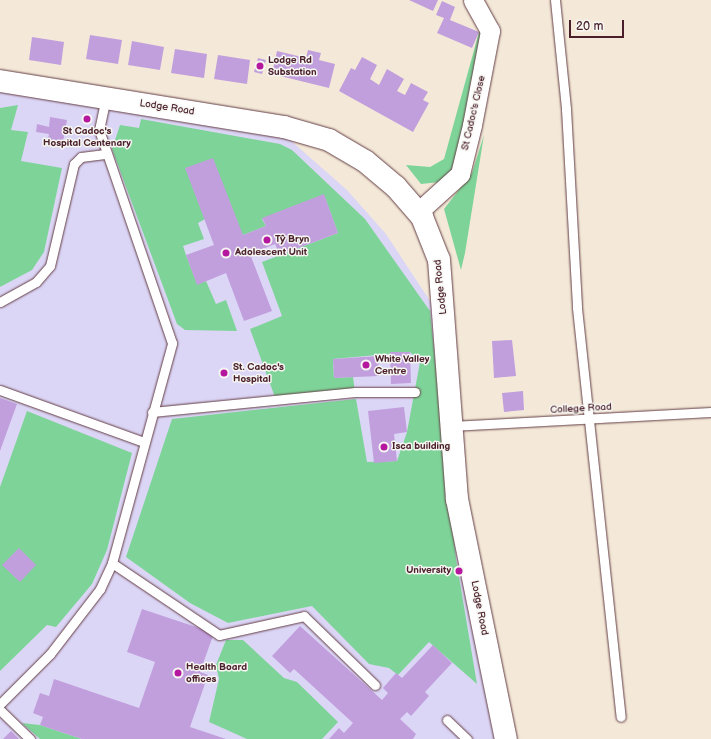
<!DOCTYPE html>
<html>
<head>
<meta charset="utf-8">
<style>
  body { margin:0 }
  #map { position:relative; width:711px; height:739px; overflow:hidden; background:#f4e9d8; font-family:"Balsamiq Sans",sans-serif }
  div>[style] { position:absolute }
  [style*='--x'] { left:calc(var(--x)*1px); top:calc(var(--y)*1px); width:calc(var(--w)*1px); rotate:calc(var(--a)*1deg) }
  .built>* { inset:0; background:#dcd6f6 }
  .green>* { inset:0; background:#7ed498 }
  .building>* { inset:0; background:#c19fdd }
  .roads { filter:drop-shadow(0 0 1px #643d45) drop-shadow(0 0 1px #643d45) }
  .service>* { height:9px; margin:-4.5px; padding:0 4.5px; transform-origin:4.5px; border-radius:4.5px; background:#fff }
  .minor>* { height:19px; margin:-9.5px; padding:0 9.5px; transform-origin:9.5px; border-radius:9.5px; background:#fff }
  .tertiary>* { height:22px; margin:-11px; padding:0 11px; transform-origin:11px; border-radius:11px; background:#fff }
  .dots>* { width:11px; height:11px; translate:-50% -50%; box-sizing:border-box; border:2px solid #f6f6f2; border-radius:50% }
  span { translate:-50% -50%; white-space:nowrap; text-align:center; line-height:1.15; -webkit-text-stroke:3px #f6f6f2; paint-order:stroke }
  .poi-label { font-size:10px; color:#4a1f2b; font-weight:700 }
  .left { translate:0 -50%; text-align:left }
  .right { translate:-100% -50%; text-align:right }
  .street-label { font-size:10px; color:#4a1f2b }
  .scale { position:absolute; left:569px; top:20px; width:55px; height:18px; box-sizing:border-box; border:2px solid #4a1f2b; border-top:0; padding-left:5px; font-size:12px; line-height:14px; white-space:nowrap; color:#4a1f2b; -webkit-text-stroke:3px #f6f6f2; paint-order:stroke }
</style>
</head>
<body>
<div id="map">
  <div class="built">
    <div style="clip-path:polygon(0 81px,288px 138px,347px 190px,386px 234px,434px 307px,506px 739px,0 739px)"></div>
  </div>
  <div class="green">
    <div style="clip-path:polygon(479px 32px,484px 36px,456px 166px,440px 182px,421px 184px,406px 165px,430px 167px,444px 159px)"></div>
    <div style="clip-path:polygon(18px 105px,11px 130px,28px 132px,21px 161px,62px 168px,44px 252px,32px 270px,0 287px,0 108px)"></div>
    <div style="clip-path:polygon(141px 119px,280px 144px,292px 150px,365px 219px,430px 311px,456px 559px,477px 684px,429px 642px,398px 675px,389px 668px,369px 664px,312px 606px,228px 623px,190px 603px,126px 557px,172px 419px,356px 399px,367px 462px,397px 461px,407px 432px,420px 362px,410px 352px,333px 359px,334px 378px,353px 377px,355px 392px,276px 400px,250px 329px,282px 316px,262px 262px,338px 233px,324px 195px,262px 219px,266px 226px,243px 235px,205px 219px,198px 223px,204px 239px,183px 246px,186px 255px,197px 284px,206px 281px,216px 304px,226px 300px,237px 331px,185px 330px,177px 324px,112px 149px,120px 125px,139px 128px)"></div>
    <div style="clip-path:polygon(484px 135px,465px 253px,461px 270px,444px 209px,472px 173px)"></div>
    <div style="clip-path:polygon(27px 411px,132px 453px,107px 550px,92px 584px,56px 627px,47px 625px,0 671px,0 487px)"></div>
    <div style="clip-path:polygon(226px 640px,243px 640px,284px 678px,297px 682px,338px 722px,322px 739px,247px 739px,209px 722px,219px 679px,216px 665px)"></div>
    <div style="clip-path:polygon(22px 723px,40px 725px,82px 739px,40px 739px)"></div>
  </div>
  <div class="building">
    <div style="clip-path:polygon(409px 0,438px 0,433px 11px)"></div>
    <div style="clip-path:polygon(442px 1px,455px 7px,450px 20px,479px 32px,472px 48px,437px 33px,444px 18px,436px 15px)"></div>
    <div style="clip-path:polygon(90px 35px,122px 40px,118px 64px,86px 59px)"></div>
    <div style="clip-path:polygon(32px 37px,64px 42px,61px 65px,29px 60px)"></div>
    <div style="clip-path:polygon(132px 41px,164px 47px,160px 70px,128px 65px)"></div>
    <div style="clip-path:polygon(175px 49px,207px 54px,204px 78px,171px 73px)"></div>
    <div style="clip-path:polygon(308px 50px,321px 53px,319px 60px,335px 64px,329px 88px,272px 74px,277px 51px,306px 58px)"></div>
    <div style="clip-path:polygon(218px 55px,250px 60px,247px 84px,214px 79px)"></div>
    <div style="clip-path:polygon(362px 57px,377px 65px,370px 79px,379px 85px,387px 69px,404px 79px,397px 91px,405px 95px,411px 83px,428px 92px,423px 100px,429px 103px,413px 132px,339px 91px,351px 68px,355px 70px)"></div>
    <div style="clip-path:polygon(258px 58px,266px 60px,262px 74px,254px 72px)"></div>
    <div style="clip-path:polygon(50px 117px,67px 120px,62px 147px,47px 144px,49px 134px,36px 132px,37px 124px,49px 127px)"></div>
    <div style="clip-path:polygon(213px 158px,243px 235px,266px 226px,262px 218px,324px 194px,338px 233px,280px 255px,275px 244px,250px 254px,272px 311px,244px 321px,226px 273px,197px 285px,186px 255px,214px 245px,185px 168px)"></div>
    <div style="clip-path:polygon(512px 340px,516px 376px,494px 378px,492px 341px)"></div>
    <div style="clip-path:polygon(390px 352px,410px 352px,411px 383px,391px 384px)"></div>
    <div style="clip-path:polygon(378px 356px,379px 376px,334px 378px,333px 359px)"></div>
    <div style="clip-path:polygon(523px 391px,524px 410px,504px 412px,502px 393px)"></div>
    <div style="clip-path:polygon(0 398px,17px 404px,0 451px)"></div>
    <div style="clip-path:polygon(404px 407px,407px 432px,394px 434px,397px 461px,374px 463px,368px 411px)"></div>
    <div style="clip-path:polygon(19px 548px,36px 565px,20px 582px,2px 565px)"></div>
    <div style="clip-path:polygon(142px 609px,214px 633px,200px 672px,208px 675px,190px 727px,226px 739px,82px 739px,40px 725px,43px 717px,33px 713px,40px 693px,49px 696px,54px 679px,139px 708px,155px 662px,127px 652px)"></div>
    <div style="clip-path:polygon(300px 626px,382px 700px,388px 693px,383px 688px,396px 673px,402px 678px,433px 645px,452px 663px,425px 692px,429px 696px,411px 716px,407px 712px,400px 719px,416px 734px,413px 739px,329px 739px,339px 728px,344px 733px,353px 723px,294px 669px,290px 673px,272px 656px)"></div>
    <div style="clip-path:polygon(11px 731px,19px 739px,3px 739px)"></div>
  </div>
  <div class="roads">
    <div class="service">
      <div style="--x:555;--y:0;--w:110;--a:84.2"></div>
      <div style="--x:566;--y:109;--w:199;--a:86.8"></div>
      <div style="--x:577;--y:308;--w:411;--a:83.9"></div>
      <div style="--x:0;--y:302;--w:41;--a:-29.1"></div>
      <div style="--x:36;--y:282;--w:21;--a:-49"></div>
      <div style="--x:50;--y:266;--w:105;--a:-76.8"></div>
      <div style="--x:74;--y:164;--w:10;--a:-45"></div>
      <div style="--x:81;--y:157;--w:26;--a:-7"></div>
      <div style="--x:0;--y:390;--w:153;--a:19.9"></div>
      <div style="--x:152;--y:412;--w:204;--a:-5.6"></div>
      <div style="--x:355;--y:392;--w:60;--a:0"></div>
      <div style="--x:451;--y:426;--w:260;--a:-3.1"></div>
      <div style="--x:112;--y:563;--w:129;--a:33.9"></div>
      <div style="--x:219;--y:635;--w:87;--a:-12.6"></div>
      <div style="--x:304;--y:616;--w:99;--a:44.2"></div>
      <div style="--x:0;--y:704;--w:71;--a:-45"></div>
      <div style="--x:50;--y:654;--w:82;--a:-52.4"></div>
      <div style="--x:100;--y:589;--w:29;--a:-65"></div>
      <div style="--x:112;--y:563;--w:228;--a:-74.7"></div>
      <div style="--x:172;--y:343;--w:225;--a:-108.9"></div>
      <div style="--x:99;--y:130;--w:33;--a:-78"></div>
      <div style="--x:0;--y:710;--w:42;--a:44"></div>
      <div style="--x:447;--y:720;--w:28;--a:44"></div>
    </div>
    <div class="minor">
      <div style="--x:418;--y:212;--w:57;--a:-42.1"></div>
      <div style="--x:460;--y:174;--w:50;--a:-76.2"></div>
      <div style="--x:472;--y:125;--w:96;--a:-79.2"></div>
      <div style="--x:490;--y:31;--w:35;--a:-119"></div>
    </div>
    <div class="tertiary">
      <div style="--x:0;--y:81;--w:288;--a:9.2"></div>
      <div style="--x:284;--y:127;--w:47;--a:16.1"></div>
      <div style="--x:329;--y:140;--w:42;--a:30.3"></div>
      <div style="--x:365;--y:161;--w:40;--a:40"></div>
      <div style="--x:396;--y:187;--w:40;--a:49"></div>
      <div style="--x:422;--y:217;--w:46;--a:68.4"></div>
      <div style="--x:439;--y:260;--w:240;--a:85.7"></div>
      <div style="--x:457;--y:499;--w:245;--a:78.5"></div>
    </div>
  </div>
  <div class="dots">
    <div style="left:260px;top:66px;background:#b5179e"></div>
    <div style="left:87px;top:119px;background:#b5179e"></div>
    <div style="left:267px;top:240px;background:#b5179e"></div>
    <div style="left:226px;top:253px;background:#b5179e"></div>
    <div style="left:366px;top:365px;background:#b5179e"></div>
    <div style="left:224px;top:373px;background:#b5179e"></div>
    <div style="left:384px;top:447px;background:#b5179e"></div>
    <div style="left:459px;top:571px;background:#b5179e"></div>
    <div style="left:178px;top:673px;background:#b5179e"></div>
  </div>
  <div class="poi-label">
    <span class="left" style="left:268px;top:66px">Lodge Rd<br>Substation</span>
    <span style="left:87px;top:137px">St Cadoc's<br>Hospital Centenary</span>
    <span class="left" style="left:275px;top:240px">Tŷ Bryn</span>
    <span class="left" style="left:235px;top:253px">Adolescent Unit</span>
    <span class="left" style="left:375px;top:365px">White Valley<br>Centre</span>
    <span class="left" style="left:233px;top:373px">St. Cadoc's<br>Hospital</span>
    <span class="left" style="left:392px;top:447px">Isca building</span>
    <span class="right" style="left:451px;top:571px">University</span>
    <span class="left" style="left:186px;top:673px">Health Board<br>offices</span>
  </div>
  <div class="street-label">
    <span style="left:167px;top:108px;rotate:9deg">Lodge Road</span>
    <span style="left:474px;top:113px;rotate:-77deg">St Cadoc's Close</span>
    <span style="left:441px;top:287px;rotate:-96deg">Lodge Road</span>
    <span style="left:581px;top:409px;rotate:-3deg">College Road</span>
    <span style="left:479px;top:608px;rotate:79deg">Lodge Road</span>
  </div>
  <div class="scale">20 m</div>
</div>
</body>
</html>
